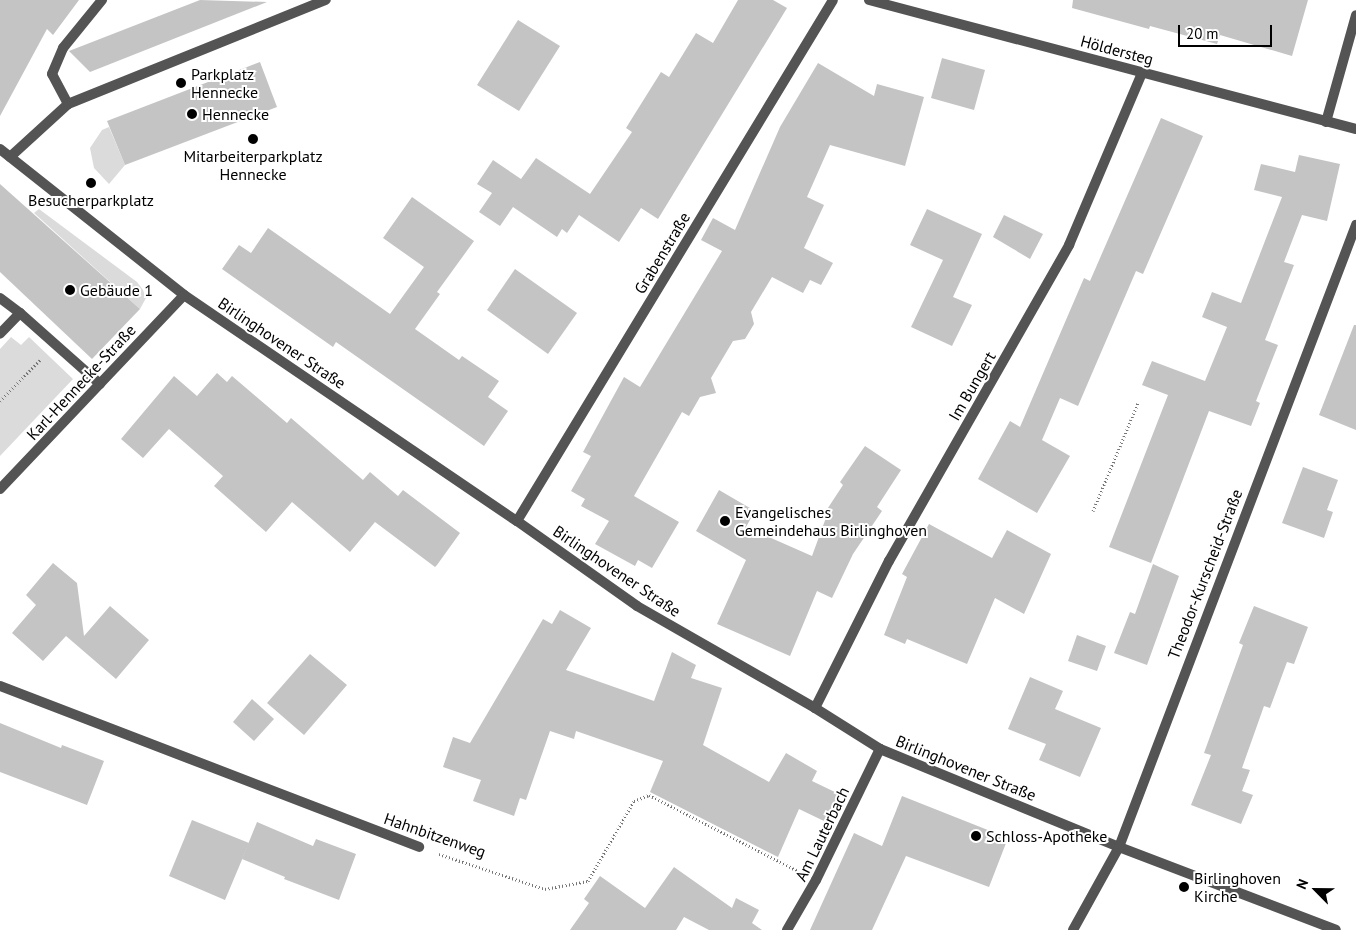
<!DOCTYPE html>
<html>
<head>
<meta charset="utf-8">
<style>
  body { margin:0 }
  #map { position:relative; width:1356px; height:930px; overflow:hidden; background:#fff; font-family:"PT Sans",sans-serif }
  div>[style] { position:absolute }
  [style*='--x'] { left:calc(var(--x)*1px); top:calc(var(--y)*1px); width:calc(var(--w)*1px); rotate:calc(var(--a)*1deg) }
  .green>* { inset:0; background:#dbdbdb }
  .building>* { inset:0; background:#c4c4c4 }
  .path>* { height:3px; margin-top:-1.5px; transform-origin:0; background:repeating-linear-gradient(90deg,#767676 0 1px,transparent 0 3.5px) }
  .lane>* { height:10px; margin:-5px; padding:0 5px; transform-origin:5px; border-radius:5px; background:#545454 }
  .street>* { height:10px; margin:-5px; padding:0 5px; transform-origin:5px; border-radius:5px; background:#545454 }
  .dots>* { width:14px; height:14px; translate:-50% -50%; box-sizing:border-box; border:2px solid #fff; border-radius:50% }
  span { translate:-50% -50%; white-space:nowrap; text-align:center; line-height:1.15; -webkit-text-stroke:4px #fff; paint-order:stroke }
  .street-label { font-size:16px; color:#000 }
  .poi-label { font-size:16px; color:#000 }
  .left { translate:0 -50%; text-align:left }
  .north { position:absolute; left:1291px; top:865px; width:50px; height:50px; -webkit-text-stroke:4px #fff; paint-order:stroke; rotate:293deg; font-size:14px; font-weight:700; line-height:20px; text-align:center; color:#000 }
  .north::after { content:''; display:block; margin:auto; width:18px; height:22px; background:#000; clip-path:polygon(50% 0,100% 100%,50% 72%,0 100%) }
  .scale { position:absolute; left:1178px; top:25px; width:94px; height:22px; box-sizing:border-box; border:2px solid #000; border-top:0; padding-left:6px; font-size:15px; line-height:18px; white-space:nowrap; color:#000; -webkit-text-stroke:4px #fff; paint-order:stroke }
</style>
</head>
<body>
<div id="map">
  <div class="green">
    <div style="clip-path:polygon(109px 127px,125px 165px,109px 184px,94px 168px,90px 148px,102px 130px)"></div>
    <div style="clip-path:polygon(39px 209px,137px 282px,143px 290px,146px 298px,140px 309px,34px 213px)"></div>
    <div style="clip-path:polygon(11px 337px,21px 345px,29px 337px,73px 379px,0 456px,0 349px)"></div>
  </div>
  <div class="building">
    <div style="clip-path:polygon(0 0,79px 0,53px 35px,47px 29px,0 116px)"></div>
    <div style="clip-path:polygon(200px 0,267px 2px,90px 72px,69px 51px)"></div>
    <div style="clip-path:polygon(738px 0,773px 0,787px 8px,658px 219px,641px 208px,619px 242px,579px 215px,567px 233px,562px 229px,557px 237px,513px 207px,500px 226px,479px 212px,492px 193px,477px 184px,493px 160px,521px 179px,536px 158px,590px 194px,632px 132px,626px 128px,661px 72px,669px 77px,696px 33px,713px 43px)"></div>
    <div style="clip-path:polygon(1073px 0,1308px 0,1292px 56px,1220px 35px,1217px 44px,1150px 26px,1149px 29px,1072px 8px)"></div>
    <div style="clip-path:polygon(518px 20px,560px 46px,519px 111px,477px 85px)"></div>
    <div style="clip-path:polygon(942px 58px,985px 70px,974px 110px,931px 98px)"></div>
    <div style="clip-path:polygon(260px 62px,277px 107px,125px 165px,107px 121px)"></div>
    <div style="clip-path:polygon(818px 63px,874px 96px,877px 84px,924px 97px,905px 166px,830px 145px,807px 197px,824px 205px,804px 248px,833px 263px,821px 285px,810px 280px,803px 293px,772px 277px,751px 312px,754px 324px,745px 339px,733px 341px,711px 378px,716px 393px,700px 397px,689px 416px,682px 412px,634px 496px,679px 522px,652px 568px,638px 560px,635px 566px,595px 544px,609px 521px,581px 506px,585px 499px,571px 491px,591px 456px,583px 452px,624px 377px,640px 387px,722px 251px,701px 240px,713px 218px,735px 230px,780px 127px)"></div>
    <div style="clip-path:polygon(1161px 118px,1203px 136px,1143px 274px,1136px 271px,1078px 406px,1060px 398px,1042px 440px,1070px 456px,1037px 513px,978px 479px,1010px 421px,1020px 427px,1084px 278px,1090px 281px)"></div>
    <div style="clip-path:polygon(1299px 155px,1340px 164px,1327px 221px,1302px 215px,1284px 262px,1294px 265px,1265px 340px,1278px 345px,1256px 401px,1260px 403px,1251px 426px,1209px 411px,1151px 563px,1109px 547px,1168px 395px,1142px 385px,1152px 361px,1205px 381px,1227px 327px,1202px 317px,1212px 292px,1241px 303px,1282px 197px,1254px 190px,1261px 164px,1295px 172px)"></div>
    <div style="clip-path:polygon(0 184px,140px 309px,92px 359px,0 272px)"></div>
    <div style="clip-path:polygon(412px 197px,474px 241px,437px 292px,440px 294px,415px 329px,459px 360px,462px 356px,499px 381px,488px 397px,508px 411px,484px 446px,336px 342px,333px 347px,222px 269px,239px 245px,251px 253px,268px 228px,390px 314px,424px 267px,383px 238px)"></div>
    <div style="clip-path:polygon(927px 209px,982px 234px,953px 297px,972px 305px,952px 346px,911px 327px,943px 260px,910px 245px)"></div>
    <div style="clip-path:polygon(1004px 215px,1043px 234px,1030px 259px,993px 237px)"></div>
    <div style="clip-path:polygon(515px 269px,577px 313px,548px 354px,487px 310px)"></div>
    <div style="clip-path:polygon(1354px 325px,1356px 325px,1356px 430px,1319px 415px)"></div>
    <div style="clip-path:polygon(217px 373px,227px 382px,232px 376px,287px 423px,291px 418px,363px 480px,370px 472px,398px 496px,403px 490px,460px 533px,437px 565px,435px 567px,375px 522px,350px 552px,292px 502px,266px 532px,214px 486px,223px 476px,169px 429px,143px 458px,121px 439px,174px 376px,197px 396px)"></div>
    <div style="clip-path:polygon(865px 446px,901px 470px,877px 507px,882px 511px,853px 554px,832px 598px,817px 591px,790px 656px,717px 624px,746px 560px,696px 531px,719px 490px,755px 511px,746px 527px,812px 556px,827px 515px,824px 514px,843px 485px,840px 482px)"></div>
    <div style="clip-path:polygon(1303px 467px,1338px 480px,1327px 510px,1333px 512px,1324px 538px,1282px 523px)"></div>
    <div style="clip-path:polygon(929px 524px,992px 558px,1007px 530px,1051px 554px,1024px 614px,995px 598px,967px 664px,907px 639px,905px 644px,884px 635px,907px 577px,902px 574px)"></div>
    <div style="clip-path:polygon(53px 563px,77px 583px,84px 636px,110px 606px,149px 640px,116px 679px,66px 636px,43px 661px,12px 633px,36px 605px,26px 595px)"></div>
    <div style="clip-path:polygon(1153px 564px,1179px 576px,1147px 665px,1114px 653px,1130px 612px,1135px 614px)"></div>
    <div style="clip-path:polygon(1254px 606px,1308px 627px,1294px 664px,1287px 662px,1270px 708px,1264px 706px,1242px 768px,1250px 770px,1242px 791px,1253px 795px,1241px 824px,1191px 805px,1211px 755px,1204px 753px,1243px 645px,1239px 643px)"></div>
    <div style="clip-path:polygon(560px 610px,591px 628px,566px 670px,654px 701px,672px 652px,696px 665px,691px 678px,722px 688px,703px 745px,769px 782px,786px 753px,817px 771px,812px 781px,839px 794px,826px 822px,799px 809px,778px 857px,650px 792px,663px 761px,576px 731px,574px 739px,550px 731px,526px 800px,520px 798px,514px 816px,473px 801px,481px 780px,443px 767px,453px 737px,470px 743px,543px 619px,552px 624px)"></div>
    <div style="clip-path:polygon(1077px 635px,1106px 646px,1097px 671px,1068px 661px)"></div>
    <div style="clip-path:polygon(310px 654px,347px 685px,304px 735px,267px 703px)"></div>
    <div style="clip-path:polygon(1030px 677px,1063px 691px,1055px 709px,1101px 728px,1080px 777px,1039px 760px,1046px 744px,1008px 729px)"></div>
    <div style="clip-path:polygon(252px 699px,274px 719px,254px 741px,233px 722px)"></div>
    <div style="clip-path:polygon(0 723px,61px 748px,62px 745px,104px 761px,87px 805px,0 772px)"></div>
    <div style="clip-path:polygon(902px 796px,1008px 838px,989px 887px,906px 856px,872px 930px,810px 930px,854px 833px,882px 846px)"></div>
    <div style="clip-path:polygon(192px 820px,249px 843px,225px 900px,169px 876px)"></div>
    <div style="clip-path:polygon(257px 822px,313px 846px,316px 839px,356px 854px,339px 900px,284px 879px,285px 877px,242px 859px)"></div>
    <div style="clip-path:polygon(674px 867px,732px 908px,736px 898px,759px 910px,752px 923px,762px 930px,709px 930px,684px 917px,676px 930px,570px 930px,589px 903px,584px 899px,600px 876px,645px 908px)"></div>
  </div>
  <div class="path">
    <div style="--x:0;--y:401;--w:59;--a:-45.7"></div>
    <div style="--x:1093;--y:511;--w:117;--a:-67.4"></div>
    <div style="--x:439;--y:854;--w:112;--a:18.3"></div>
    <div style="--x:545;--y:889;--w:44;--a:-10.5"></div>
    <div style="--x:588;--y:881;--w:92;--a:-60.1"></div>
    <div style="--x:634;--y:801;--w:16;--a:-22"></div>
    <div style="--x:649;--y:795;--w:167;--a:27"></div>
  </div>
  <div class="lane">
    <div style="--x:68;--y:104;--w:34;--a:-118"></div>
    <div style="--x:52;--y:74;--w:28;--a:-67"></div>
    <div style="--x:63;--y:48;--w:62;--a:-50.9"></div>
    <div style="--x:0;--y:298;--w:25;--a:37"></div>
    <div style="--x:20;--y:313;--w:29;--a:134"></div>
    <div style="--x:20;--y:313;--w:107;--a:41.6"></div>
  </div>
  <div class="street">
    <div style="--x:869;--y:0;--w:504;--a:14.84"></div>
    <div style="--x:1326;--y:122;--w:111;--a:-74.3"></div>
    <div style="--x:0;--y:149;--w:235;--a:38.4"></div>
    <div style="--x:184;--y:295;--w:402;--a:34.2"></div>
    <div style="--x:517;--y:521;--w:147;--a:35.3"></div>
    <div style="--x:637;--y:606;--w:205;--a:29.8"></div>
    <div style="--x:815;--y:708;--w:77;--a:32.2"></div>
    <div style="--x:880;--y:749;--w:258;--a:22.3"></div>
    <div style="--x:1119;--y:847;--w:232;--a:20.9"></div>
    <div style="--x:10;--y:157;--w:79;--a:-42.4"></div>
    <div style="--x:68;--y:104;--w:278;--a:-22"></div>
    <div style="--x:0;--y:489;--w:267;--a:-46.5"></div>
    <div style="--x:517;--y:521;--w:609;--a:-58.76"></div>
    <div style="--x:0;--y:686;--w:449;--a:21"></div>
    <div style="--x:815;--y:708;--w:165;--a:-63.3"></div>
    <div style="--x:889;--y:561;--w:364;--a:-60.3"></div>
    <div style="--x:1069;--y:245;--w:187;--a:-67"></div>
    <div style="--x:787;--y:930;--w:58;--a:-59.9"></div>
    <div style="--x:816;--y:880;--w:146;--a:-64"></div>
    <div style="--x:1073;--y:930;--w:95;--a:-61"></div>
    <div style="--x:1119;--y:847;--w:666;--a:-69.14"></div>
  </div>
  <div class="dots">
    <div style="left:181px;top:83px;background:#000"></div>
    <div style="left:192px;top:114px;background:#000"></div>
    <div style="left:253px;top:139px;background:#000"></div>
    <div style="left:91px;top:183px;background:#000"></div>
    <div style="left:70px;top:290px;background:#000"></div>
    <div style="left:725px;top:521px;background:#000"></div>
    <div style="left:976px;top:836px;background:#000"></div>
    <div style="left:1184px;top:887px;background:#000"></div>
  </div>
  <div class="street-label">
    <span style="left:1117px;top:50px;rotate:15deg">Höldersteg</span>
    <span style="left:662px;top:253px;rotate:-59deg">Grabenstraße</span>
    <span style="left:282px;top:343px;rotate:34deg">Birlinghovener Straße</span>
    <span style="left:81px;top:382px;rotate:-47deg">Karl-Hennecke-Straße</span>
    <span style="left:972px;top:386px;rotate:-60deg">Im Bungert</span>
    <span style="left:617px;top:571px;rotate:34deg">Birlinghovener Straße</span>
    <span style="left:1205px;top:574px;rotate:-69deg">Theodor-Kurscheid-Straße</span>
    <span style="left:966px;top:768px;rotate:22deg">Birlinghovener Straße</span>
    <span style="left:822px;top:834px;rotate:-64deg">Am Lauterbach</span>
    <span style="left:435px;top:835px;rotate:19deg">Hahnbitzenweg</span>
  </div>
  <div class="poi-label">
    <span class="left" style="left:191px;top:83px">Parkplatz<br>Hennecke</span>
    <span class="left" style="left:202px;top:114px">Hennecke</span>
    <span style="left:253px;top:165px">Mitarbeiterparkplatz<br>Hennecke</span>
    <span style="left:91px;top:200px">Besucherparkplatz</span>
    <span class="left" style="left:80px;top:290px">Gebäude 1</span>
    <span class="left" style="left:735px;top:521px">Evangelisches<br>Gemeindehaus Birlinghoven</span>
    <span class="left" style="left:986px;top:836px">Schloss-Apotheke</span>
    <span class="left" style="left:1194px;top:887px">Birlinghoven<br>Kirche</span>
  </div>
  <div class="north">N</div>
  <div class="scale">20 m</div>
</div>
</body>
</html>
